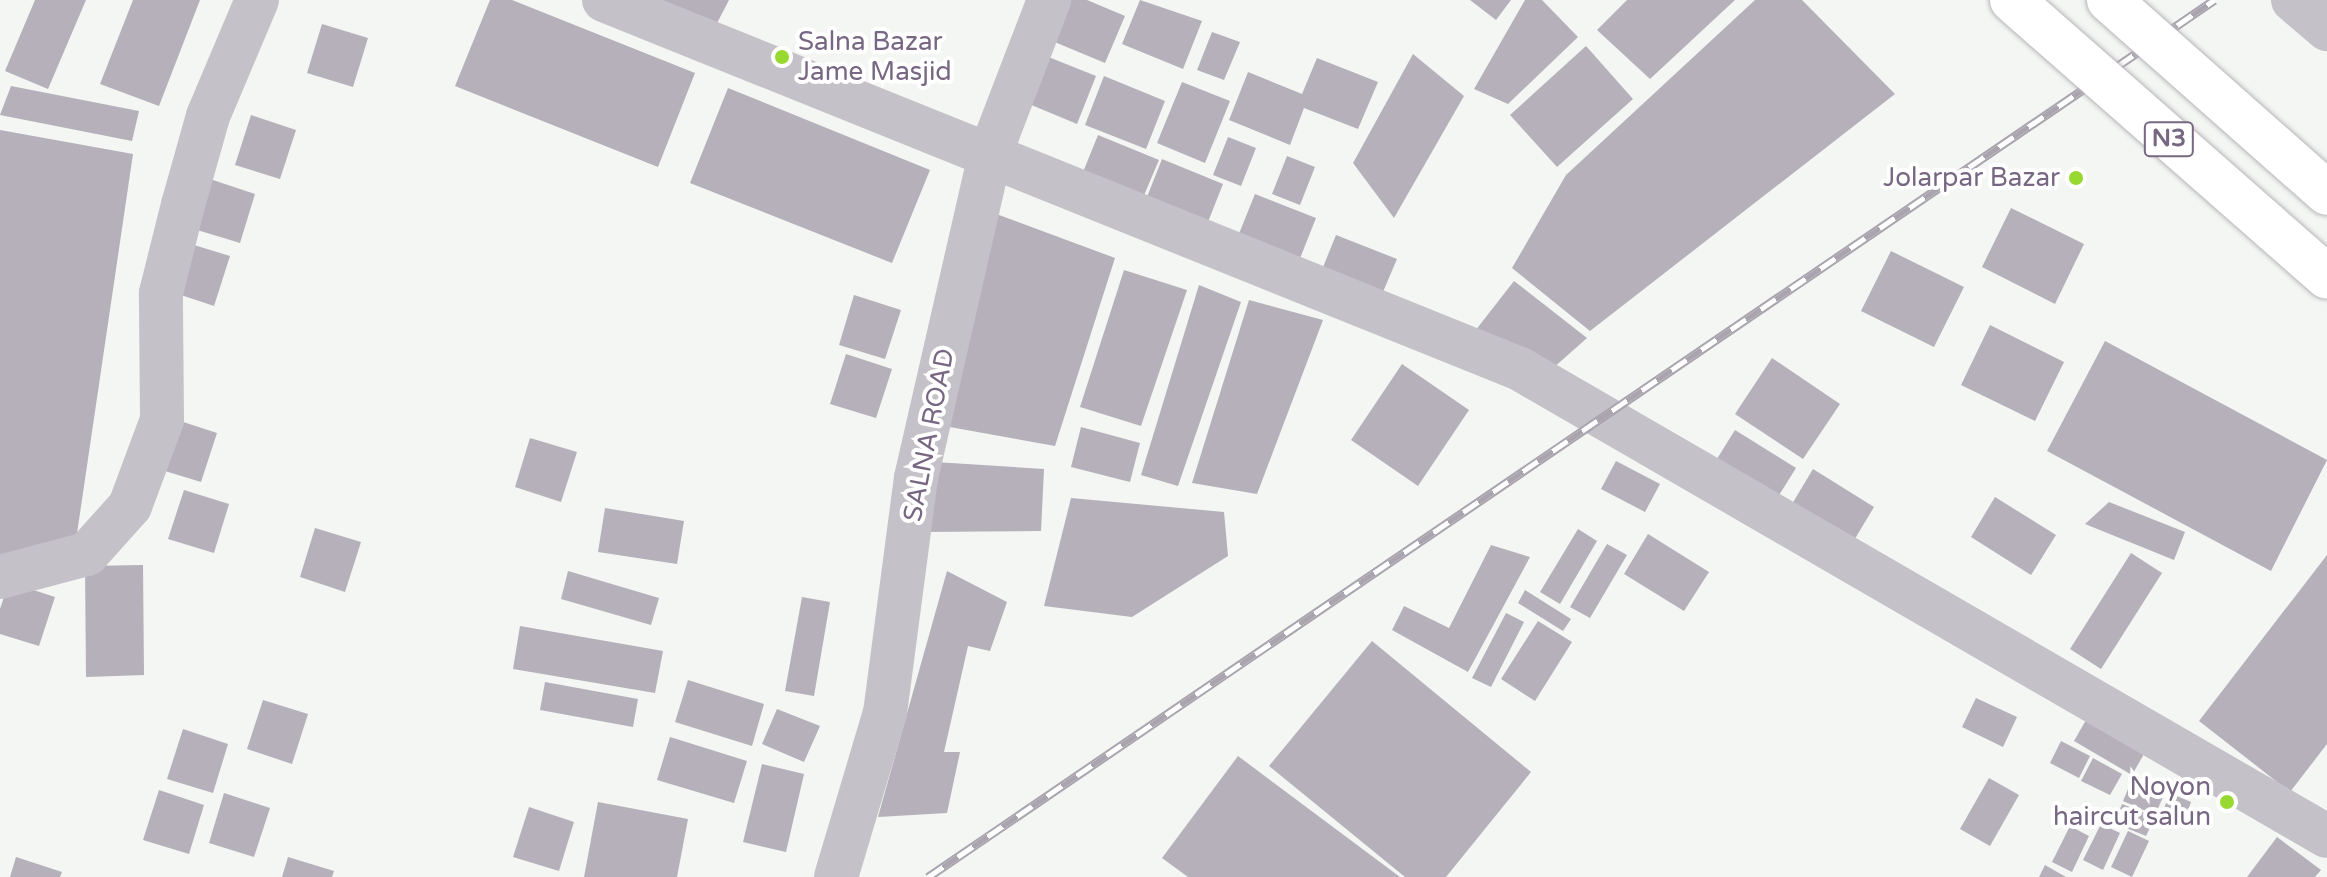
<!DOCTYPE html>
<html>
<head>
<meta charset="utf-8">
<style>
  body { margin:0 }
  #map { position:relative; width:2327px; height:877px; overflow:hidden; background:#f3f6f3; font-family:"Varela Round",sans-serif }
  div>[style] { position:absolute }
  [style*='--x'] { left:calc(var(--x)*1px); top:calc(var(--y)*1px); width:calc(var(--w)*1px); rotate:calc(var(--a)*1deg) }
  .building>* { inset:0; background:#b5b0ba }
  .minor>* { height:44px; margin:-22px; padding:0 22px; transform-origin:22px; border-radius:22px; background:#c5c1c8 }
  .rail>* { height:9px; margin-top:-4.5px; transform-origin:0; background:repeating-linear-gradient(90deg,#fff 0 18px,#aaa4ae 0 36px); box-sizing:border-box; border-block:2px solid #aaa4ae }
  .bridges { filter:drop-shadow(0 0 2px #b8b4ba) drop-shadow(0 0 2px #b8b4ba) }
  .trunk-bridge>* { height:44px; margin:-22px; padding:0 22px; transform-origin:22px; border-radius:22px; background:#fff }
  .dots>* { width:22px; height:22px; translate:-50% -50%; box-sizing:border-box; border:4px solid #fff; border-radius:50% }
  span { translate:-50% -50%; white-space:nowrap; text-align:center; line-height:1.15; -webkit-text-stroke:8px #fff; paint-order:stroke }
  .shield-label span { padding:2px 6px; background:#fff; border:2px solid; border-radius:6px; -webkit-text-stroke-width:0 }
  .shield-label { font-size:24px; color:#776782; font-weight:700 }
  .poi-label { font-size:26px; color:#776782 }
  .left { translate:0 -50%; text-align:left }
  .right { translate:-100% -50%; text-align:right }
  .street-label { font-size:26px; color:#776782 }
</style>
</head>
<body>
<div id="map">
  <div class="building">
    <div style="clip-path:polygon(35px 0,86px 0,48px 89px,5px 71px)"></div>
    <div style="clip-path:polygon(133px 0,200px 0,159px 106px,100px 84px)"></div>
    <div style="clip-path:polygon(490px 0,512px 0,695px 73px,658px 167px,455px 86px)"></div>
    <div style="clip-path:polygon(662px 0,729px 0,715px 27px)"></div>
    <div style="clip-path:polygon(1061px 0,1087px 0,1125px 16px,1105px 63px,1045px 38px)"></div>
    <div style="clip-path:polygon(1140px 0,1202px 21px,1183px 69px,1122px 44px)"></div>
    <div style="clip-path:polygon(1470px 0,1511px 0,1496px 20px)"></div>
    <div style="clip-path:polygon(1525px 0,1542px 0,1578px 37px,1508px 104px,1474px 89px)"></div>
    <div style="clip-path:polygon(1627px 0,1735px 0,1650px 79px,1597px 30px)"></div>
    <div style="clip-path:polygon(1755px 0,1802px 0,1895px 94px,1590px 331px,1512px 268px,1566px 175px)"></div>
    <div style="clip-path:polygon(322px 24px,368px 38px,353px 87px,307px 73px)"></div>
    <div style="clip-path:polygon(1212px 32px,1240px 42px,1224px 80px,1197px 70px)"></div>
    <div style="clip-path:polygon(1586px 46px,1633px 99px,1557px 167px,1510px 115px)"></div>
    <div style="clip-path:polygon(1036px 52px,1096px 76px,1077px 124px,1017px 99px)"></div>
    <div style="clip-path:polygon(1413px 54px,1464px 96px,1394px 218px,1353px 163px)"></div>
    <div style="clip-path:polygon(1317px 58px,1378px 82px,1358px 129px,1304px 108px,1290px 145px,1229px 120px,1248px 72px,1302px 94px)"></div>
    <div style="clip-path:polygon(1104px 76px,1165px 101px,1146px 149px,1085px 125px)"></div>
    <div style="clip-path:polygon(1182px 82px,1230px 101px,1205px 163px,1157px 143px)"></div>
    <div style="clip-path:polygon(11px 86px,139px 111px,132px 141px,0 115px)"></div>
    <div style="clip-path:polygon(728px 88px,930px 170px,892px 263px,690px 183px)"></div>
    <div style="clip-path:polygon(251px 115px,296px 130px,280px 179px,235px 165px)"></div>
    <div style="clip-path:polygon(0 130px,133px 154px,75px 547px,0 557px)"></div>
    <div style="clip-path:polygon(1098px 135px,1159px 160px,1139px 207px,1079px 182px)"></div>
    <div style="clip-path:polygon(1228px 137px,1256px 148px,1241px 186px,1213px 175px)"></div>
    <div style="clip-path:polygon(1287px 156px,1315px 167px,1300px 205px,1272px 194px)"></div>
    <div style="clip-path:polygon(1162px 159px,1223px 184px,1204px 232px,1143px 207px)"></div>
    <div style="clip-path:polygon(210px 179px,255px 194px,240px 243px,194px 229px)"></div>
    <div style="clip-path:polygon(1255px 194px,1316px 218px,1297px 266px,1236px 241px)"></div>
    <div style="clip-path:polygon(2011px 208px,2084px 244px,2055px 304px,1982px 267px)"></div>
    <div style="clip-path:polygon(991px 212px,1115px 258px,1055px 446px,944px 426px)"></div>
    <div style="clip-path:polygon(1336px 235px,1397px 259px,1377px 306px,1317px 282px)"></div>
    <div style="clip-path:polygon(184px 242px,230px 256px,214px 306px,169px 291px)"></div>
    <div style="clip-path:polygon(1891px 251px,1964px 287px,1934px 347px,1861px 311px)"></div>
    <div style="clip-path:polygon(1124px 270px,1187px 290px,1141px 426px,1080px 407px)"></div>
    <div style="clip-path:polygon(1514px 281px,1587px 338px,1543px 377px,1468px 340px)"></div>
    <div style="clip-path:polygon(1199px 285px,1241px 302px,1178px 486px,1141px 475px)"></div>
    <div style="clip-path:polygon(854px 295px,901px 310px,885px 359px,839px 345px)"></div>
    <div style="clip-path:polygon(1249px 300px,1323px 320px,1257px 494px,1192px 483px)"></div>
    <div style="clip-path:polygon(1990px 325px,2064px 362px,2035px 421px,1961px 385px)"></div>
    <div style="clip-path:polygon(2105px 341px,2327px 460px,2271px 571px,2047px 451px)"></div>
    <div style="clip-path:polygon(846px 354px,892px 369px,876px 418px,830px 404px)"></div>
    <div style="clip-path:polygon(1772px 358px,1840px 404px,1803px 459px,1735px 414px)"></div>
    <div style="clip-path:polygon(1402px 364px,1469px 410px,1418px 486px,1351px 440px)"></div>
    <div style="clip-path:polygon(171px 418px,217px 433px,201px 482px,155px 468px)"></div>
    <div style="clip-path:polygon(1081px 427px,1140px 443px,1130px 482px,1071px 467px)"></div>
    <div style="clip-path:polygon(1735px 430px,1796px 468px,1771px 508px,1710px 470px)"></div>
    <div style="clip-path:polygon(530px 438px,577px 452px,561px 502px,515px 487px)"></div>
    <div style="clip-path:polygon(1616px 461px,1660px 484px,1645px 512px,1601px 489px)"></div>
    <div style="clip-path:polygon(935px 462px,1044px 469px,1041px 531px,917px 532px)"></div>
    <div style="clip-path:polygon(1813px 469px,1874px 507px,1850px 547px,1789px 509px)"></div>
    <div style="clip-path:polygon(184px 490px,229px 504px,214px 553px,168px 539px)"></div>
    <div style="clip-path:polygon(1995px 497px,2056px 535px,2031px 575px,1971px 537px)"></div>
    <div style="clip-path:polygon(1071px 498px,1224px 512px,1228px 556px,1132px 617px,1044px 606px)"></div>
    <div style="clip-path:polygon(2109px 502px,2185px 532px,2174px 560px,2085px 524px)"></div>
    <div style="clip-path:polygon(605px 508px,684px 521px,677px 564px,598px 552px)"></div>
    <div style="clip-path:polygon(315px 528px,361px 542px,345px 592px,300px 577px)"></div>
    <div style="clip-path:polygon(1578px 529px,1597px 541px,1560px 604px,1540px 592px)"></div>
    <div style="clip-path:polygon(1648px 534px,1709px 572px,1684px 611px,1624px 574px)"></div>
    <div style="clip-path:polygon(1607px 544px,1627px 555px,1590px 618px,1570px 607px)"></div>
    <div style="clip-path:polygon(1491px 545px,1530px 557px,1468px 672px,1392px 630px,1404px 606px,1449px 628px)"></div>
    <div style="clip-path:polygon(2131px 553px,2162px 573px,2101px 669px,2070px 649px)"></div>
    <div style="clip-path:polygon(2327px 555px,2327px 744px,2290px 792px,2199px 721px)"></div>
    <div style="clip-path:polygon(143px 565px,144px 675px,86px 677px,85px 566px)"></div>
    <div style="clip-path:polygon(568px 571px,659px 598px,651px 625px,561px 599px)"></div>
    <div style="clip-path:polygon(947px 571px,1007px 602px,990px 651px,968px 646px,944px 752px,960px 752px,947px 813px,878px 817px)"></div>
    <div style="clip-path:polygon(9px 582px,55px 597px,39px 646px,0 634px,0 609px)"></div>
    <div style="clip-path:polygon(1525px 590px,1571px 619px,1563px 631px,1518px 603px)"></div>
    <div style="clip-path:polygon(802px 597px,830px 602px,814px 696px,785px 691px)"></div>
    <div style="clip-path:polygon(1506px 613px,1524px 622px,1491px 687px,1472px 678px)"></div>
    <div style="clip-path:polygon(1538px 621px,1572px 642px,1535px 701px,1501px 679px)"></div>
    <div style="clip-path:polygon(520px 626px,663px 651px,655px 693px,513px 669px)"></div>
    <div style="clip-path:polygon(1372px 641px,1531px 772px,1446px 877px,1405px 877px,1269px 766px)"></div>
    <div style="clip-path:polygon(688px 680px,764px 704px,752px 746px,675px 722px)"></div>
    <div style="clip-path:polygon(545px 682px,638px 699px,633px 727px,540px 710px)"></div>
    <div style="clip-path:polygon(1976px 698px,2017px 717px,2003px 747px,1962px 727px)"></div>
    <div style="clip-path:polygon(263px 700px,308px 714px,292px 764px,247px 749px)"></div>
    <div style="clip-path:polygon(777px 709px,820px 726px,804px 762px,762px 744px)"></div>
    <div style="clip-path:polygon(2086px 720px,2144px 754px,2132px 775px,2074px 741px)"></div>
    <div style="clip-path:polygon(183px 729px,228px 744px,213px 793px,167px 779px)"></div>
    <div style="clip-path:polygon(670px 737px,747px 761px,734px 803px,657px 780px)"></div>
    <div style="clip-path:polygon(2061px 741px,2090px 756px,2079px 778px,2050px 763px)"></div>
    <div style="clip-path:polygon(1238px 756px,1400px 877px,1188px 877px,1162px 858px)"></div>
    <div style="clip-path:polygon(2093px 758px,2122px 774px,2110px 795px,2081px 781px)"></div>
    <div style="clip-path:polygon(762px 764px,804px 774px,786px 852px,743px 842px)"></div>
    <div style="clip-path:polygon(1989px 778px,2019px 795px,1990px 846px,1960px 829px)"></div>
    <div style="clip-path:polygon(2131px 782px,2164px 795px,2155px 815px,2123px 801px)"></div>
    <div style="clip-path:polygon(159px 790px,204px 805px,189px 854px,143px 840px)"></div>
    <div style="clip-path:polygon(224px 793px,270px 808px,254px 857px,209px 843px)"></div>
    <div style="clip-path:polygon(2170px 793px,2191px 802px,2182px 827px,2160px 819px)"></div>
    <div style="clip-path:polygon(598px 802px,688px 819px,677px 877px,584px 877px)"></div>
    <div style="clip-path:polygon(2122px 804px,2155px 817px,2146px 836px,2114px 823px)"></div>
    <div style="clip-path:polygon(529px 807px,574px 822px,559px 871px,513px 857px)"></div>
    <div style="clip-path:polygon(2101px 824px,2120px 833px,2103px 870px,2083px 860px)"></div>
    <div style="clip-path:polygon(2070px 826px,2089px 836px,2072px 872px,2052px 862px)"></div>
    <div style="clip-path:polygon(2128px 831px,2149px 841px,2132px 877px,2111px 867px)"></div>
    <div style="clip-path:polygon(2277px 837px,2321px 870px,2315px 877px,2247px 877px)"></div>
    <div style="clip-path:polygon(16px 857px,62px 872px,60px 877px,10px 877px)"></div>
    <div style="clip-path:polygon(288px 857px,334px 871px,332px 877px,282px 877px)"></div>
    <div style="clip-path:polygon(2045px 865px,2066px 877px,2039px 877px)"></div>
  </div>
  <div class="minor">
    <div style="--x:604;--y:0;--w:988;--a:21.94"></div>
    <div style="--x:1520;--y:369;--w:932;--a:30.06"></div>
    <div style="--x:2293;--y:0;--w:45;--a:40.5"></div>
    <div style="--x:0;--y:577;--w:90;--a:-14.8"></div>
    <div style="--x:87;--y:554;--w:64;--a:-48.1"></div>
    <div style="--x:130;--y:506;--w:92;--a:-69.6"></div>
    <div style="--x:162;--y:420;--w:127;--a:-90.5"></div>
    <div style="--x:161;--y:293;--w:91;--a:-76"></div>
    <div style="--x:183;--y:205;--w:92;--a:-74.3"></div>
    <div style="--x:208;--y:116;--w:126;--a:-67.1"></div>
    <div style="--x:836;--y:877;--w:171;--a:-73.4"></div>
    <div style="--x:885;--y:713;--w:237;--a:-82.5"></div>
    <div style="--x:916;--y:478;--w:332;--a:-77.1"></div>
    <div style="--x:990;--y:154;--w:165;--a:-69"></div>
  </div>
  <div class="rail">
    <div style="--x:928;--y:877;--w:1557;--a:-34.29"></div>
  </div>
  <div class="bridges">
    <div class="trunk-bridge">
      <div style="--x:2012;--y:0;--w:419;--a:41.3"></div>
      <div style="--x:2109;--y:0;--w:291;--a:41.5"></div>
    </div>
  </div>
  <div class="dots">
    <div style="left:782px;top:57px;background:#97d930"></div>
    <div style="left:2076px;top:178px;background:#97d930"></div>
    <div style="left:2227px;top:802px;background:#97d930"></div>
  </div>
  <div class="shield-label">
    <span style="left:2169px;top:139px">N3</span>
  </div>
  <div class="poi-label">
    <span class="left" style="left:798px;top:57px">Salna Bazar<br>Jame Masjid</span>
    <span class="right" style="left:2060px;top:178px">Jolarpar Bazar</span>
    <span class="right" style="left:2211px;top:802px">Noyon<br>haircut salun</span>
  </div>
  <div class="street-label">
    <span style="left:929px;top:435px;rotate:-79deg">SALNA ROAD</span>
  </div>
</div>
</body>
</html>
